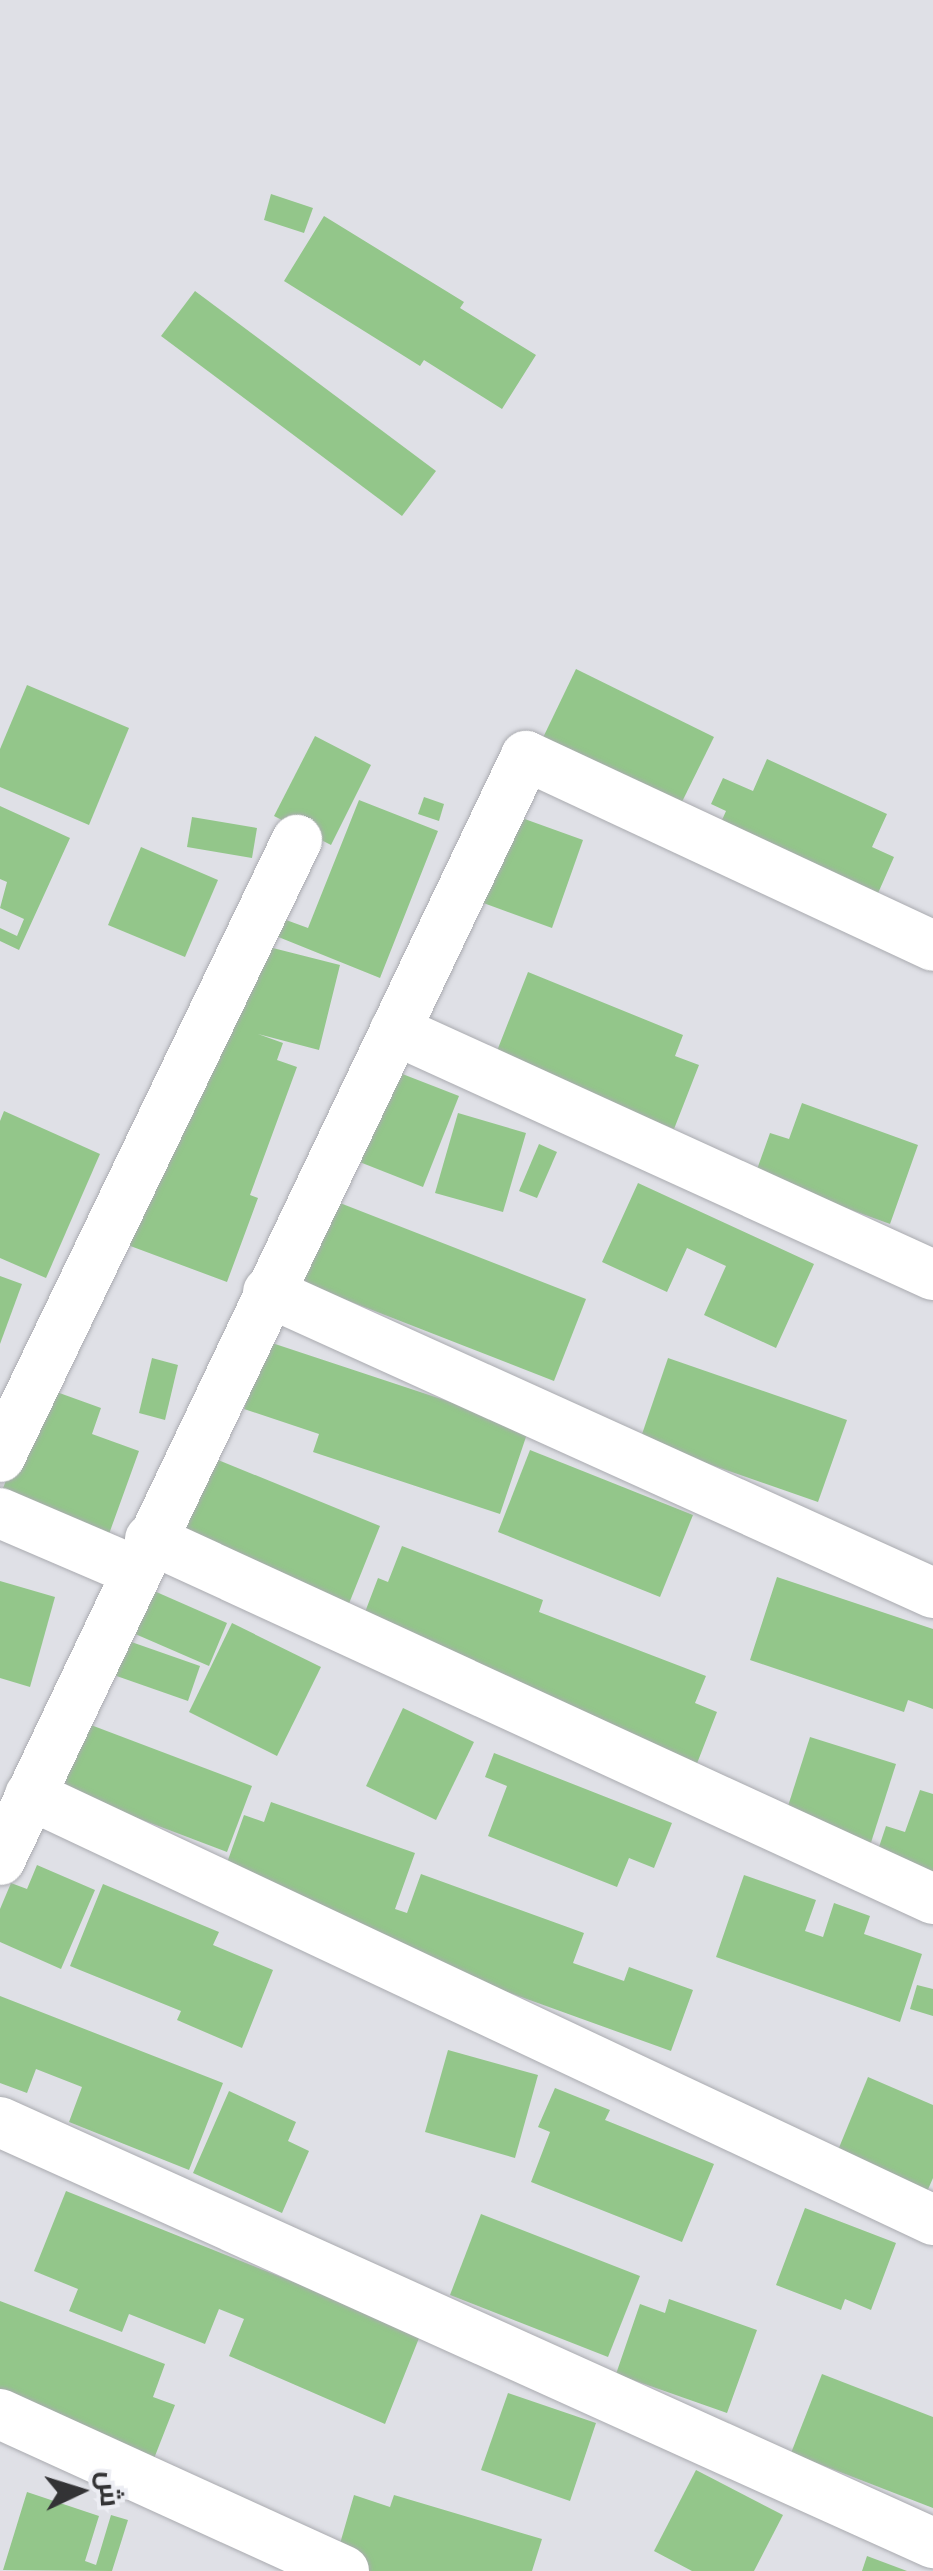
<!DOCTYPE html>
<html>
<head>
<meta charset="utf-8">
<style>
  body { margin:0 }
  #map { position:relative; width:933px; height:2571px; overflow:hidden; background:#dfe0e6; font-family:"Titillium Web",Cairo,sans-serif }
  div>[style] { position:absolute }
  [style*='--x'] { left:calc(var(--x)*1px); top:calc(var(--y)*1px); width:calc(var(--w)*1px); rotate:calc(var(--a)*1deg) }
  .building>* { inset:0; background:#93c68a }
  .roads { filter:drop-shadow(0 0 2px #aaabb0) drop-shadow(0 0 2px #aaabb0) }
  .street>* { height:50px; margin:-25px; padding:0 25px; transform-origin:25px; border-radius:25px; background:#fff }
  span { translate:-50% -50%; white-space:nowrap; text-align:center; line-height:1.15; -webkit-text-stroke:9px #ecedf3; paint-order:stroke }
  .north { position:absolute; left:30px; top:2441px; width:100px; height:100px; -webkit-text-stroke:8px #ecedf3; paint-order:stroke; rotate:86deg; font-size:28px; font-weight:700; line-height:40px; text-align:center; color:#333335 }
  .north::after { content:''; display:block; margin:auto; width:35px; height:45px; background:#333335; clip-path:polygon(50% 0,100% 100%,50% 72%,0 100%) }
</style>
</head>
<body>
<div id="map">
  <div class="building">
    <div style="clip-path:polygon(271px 194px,313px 208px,304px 233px,264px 220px)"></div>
    <div style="clip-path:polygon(324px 216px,464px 302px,460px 308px,536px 355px,502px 409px,424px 360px,420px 366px,284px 281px)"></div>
    <div style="clip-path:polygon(195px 291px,436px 471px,402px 516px,161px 336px)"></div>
    <div style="clip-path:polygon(576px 669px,714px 737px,675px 816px,538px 748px)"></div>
    <div style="clip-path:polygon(27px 685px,129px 728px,89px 825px,0 787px,0 749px)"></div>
    <div style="clip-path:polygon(315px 736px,371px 765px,331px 845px,274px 816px)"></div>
    <div style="clip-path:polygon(767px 759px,887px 814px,872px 847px,894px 857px,871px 909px,714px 838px,726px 811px,711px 804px,723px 778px,753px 791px)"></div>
    <div style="clip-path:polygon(424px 797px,444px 804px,439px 821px,418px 814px)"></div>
    <div style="clip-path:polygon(359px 800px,438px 831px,380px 978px,271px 934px,278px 917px,308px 928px)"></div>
    <div style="clip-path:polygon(0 806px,70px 838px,19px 950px,0 941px,0 928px,17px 936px,24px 919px,0 908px,7px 882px,0 879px)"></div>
    <div style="clip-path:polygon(508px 813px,583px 840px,552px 928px,478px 901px)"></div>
    <div style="clip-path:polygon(192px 817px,257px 828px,252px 858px,187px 847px)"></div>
    <div style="clip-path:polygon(141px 847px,218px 880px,185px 957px,108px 925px)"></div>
    <div style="clip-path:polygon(261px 945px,340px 965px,319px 1050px,258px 1034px,283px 1043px,277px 1060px,297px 1067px,250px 1195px,258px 1198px,227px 1282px,125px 1244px)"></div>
    <div style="clip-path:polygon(528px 972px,683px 1035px,675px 1056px,699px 1065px,674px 1129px,495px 1056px)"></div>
    <div style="clip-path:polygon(387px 1068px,459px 1096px,423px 1187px,352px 1159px)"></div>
    <div style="clip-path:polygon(802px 1103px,918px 1145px,890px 1224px,755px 1175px,770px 1133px,789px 1139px)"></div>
    <div style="clip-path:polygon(4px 1111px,100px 1154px,46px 1278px,0 1258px,0 1121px)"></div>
    <div style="clip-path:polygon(458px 1113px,526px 1133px,503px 1212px,435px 1193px)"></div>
    <div style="clip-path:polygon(539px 1144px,557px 1152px,537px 1198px,519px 1191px)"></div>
    <div style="clip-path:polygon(638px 1183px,814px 1264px,776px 1348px,704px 1315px,726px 1266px,687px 1248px,667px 1292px,602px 1262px)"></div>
    <div style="clip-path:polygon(322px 1196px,586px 1299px,554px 1381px,290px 1278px)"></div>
    <div style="clip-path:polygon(0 1276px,22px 1284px,0 1344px)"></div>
    <div style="clip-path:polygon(266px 1341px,529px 1428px,500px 1514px,313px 1452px,319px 1434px,244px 1409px)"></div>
    <div style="clip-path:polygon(152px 1358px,178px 1365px,165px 1420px,139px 1413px)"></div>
    <div style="clip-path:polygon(668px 1358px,847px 1420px,818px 1502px,640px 1440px)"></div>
    <div style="clip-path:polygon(40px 1386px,101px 1408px,92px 1434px,139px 1451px,109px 1534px,1px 1494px)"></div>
    <div style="clip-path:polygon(530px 1450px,693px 1515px,660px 1597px,498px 1532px)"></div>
    <div style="clip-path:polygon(201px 1453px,380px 1526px,348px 1606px,168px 1532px)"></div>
    <div style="clip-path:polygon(402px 1546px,543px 1600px,539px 1612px,706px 1676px,695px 1703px,717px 1712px,696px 1766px,507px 1694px,513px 1678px,362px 1620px,378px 1578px,388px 1582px)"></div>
    <div style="clip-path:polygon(777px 1577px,933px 1629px,933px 1709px,908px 1700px,904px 1712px,750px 1660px)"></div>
    <div style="clip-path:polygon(0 1581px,55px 1597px,30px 1687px,0 1678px)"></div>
    <div style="clip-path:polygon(145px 1587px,227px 1623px,209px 1666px,126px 1630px)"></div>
    <div style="clip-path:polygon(232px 1623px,321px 1667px,277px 1756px,189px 1712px)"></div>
    <div style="clip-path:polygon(120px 1638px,200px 1666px,188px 1701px,108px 1673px)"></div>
    <div style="clip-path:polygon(403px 1708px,474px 1742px,436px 1820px,366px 1786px)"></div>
    <div style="clip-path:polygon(83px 1722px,252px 1786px,227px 1852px,58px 1788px)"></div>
    <div style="clip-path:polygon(810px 1737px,896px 1764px,868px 1852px,782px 1825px)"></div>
    <div style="clip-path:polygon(494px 1753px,672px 1823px,654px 1868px,629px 1858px,617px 1887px,488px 1836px,507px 1786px,485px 1777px)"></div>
    <div style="clip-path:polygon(920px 1790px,933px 1794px,933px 1896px,870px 1874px,886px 1826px,905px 1832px)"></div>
    <div style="clip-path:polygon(271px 1802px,415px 1853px,395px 1909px,407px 1913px,421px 1874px,584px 1933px,573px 1963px,624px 1981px,629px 1967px,693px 1990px,671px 2051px,218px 1888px,244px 1815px,264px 1822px)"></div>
    <div style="clip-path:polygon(37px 1865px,95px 1890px,61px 1969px,0 1942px,0 1909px,11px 1883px,27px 1889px)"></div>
    <div style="clip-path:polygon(744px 1875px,816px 1900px,805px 1931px,823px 1937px,834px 1903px,870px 1916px,864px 1934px,922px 1954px,900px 2022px,716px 1957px)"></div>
    <div style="clip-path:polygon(103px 1884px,219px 1932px,213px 1945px,273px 1970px,242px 2048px,177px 2020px,181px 2011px,70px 1966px)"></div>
    <div style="clip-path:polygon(917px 1985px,933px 1989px,933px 2016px,910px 2009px)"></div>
    <div style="clip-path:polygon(0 1996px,223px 2083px,189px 2170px,69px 2122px,82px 2087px,36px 2069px,27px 2093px,0 2083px)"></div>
    <div style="clip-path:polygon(448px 2050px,538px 2075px,515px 2158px,425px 2132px)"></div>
    <div style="clip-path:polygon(868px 2077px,933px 2105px,933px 2178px,926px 2194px,836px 2155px)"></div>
    <div style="clip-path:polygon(555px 2088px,610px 2110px,605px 2120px,714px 2164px,682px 2242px,531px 2182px,550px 2132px,538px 2127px)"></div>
    <div style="clip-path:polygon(229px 2091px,296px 2122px,288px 2141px,309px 2151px,282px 2213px,193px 2173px)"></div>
    <div style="clip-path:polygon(66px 2191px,421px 2333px,385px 2424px,229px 2356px,244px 2319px,219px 2309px,205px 2344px,129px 2314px,122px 2332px,69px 2311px,78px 2289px,34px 2271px)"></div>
    <div style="clip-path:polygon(805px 2208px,896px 2243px,871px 2310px,845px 2299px,841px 2310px,776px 2285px)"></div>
    <div style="clip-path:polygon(481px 2214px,640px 2276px,608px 2357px,450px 2295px)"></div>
    <div style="clip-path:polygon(669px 2299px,757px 2330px,727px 2413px,616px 2374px,640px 2304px,665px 2313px)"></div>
    <div style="clip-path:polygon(0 2301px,165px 2364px,153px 2397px,175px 2405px,153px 2461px,0 2404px)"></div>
    <div style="clip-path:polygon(822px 2374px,933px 2417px,933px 2508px,791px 2453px)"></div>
    <div style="clip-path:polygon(508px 2393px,596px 2423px,570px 2501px,481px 2470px)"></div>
    <div style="clip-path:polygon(696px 2470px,783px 2515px,754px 2571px,692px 2571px,654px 2551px)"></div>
    <div style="clip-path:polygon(27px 2492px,99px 2516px,85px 2561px,96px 2565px,111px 2515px,128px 2520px,112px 2571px,3px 2570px)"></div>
    <div style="clip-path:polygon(354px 2495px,390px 2507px,394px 2495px,542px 2539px,532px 2571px,369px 2571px,335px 2561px)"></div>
    <div style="clip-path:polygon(867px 2556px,907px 2571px,862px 2571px)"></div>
  </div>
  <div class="roads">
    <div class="street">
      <div style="--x:395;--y:1030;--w:591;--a:24.48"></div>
      <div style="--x:268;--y:1292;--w:730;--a:24.35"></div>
      <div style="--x:0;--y:1457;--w:685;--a:-64.3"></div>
      <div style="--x:0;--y:1513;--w:147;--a:23.2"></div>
      <div style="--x:150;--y:1539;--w:862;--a:24.69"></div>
      <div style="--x:30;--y:1795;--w:998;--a:25.2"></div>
      <div style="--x:0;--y:1860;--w:1223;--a:-64.52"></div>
      <div style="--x:526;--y:756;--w:449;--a:25"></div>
      <div style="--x:0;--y:2122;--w:1024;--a:24.29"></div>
      <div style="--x:0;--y:2414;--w:378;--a:24.5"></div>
    </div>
  </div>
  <div class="north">ش</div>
</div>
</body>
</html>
